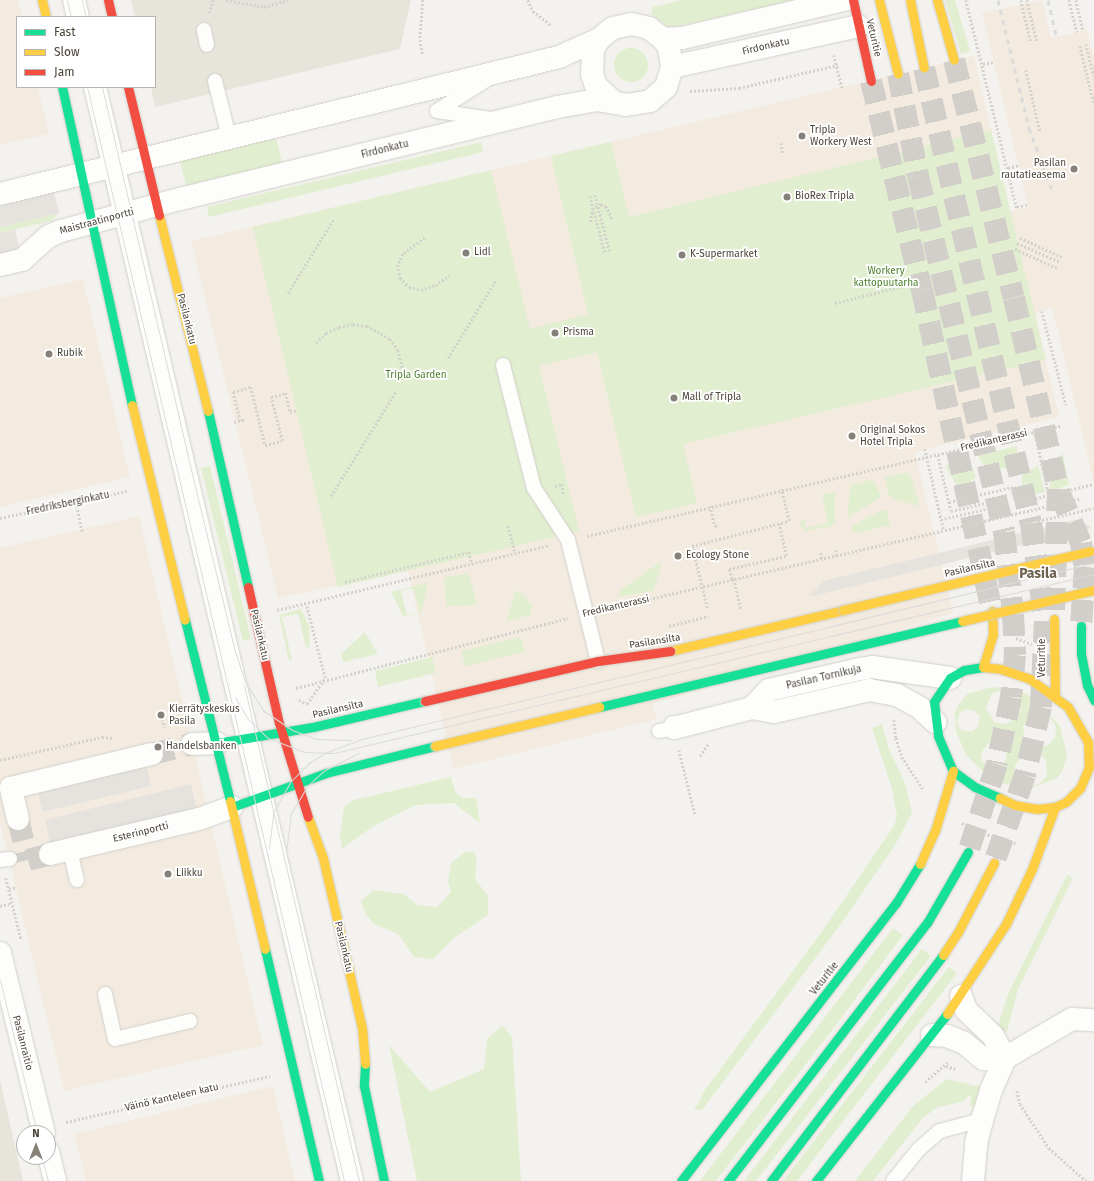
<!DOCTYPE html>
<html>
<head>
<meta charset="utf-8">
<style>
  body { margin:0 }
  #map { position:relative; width:1094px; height:1181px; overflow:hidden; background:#f4f2ee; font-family:"Fira Sans",sans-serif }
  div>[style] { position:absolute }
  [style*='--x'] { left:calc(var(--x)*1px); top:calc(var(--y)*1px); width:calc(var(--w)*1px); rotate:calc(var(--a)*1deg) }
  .residential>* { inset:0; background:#e7e4dc }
  .commercial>* { inset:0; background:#f3ebdf }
  .green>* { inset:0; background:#e1eecf }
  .round { border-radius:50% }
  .parking>* { inset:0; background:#e6e3df }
  .street-tunnel>* { height:22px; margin-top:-11px; transform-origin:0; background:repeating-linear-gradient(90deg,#d2cfca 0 22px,transparent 0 33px) }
  .primary-tunnel>* { height:22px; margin-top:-11px; transform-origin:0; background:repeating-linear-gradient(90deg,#d2cfca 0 22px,transparent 0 33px) }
  .path>* { height:2.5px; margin-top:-1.25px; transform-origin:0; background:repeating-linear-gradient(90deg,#d3d2cc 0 2px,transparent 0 4px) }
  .roads { filter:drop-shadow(0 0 1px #d2d0cb) drop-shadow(0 0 1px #d2d0cb) }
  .lane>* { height:14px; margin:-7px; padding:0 7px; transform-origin:7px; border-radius:7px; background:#fdfdfc }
  .street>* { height:22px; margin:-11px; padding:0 11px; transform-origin:11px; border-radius:11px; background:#fdfdfc }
  .fast>* { height:9px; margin:-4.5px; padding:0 4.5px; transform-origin:4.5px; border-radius:4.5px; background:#16e098 }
  .slow>* { height:9px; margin:-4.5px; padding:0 4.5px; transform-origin:4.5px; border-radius:4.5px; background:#ffcf43 }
  .jam>* { height:9px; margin:-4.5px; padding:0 4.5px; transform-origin:4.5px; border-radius:4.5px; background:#f24e42 }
  .tram>* { height:1px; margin:-0.5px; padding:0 0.5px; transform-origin:0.5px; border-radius:0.5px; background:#dbdbda }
  .rail>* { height:3px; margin-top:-1.5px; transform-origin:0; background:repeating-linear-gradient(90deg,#dbdbda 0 5px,transparent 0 10px) }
  .path-bridge>* { height:2.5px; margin-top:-1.25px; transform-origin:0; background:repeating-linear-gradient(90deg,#d3d2cc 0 2px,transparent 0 4px) }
  .bridges { filter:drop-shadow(0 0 1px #d3cfc5) drop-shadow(0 0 1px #d3cfc5) }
  .fast-bridge>* { height:9px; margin:-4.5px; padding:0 4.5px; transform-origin:4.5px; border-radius:4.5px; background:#16e098 }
  .slow-bridge>* { height:9px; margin:-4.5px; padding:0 4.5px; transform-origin:4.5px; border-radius:4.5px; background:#ffcf43 }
  .jam-bridge>* { height:9px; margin:-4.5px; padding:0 4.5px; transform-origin:4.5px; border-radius:4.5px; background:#f24e42 }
  .dots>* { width:11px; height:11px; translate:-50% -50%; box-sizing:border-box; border:2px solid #fff; border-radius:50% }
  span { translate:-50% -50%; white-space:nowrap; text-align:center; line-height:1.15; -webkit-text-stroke:3.5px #fff; paint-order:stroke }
  .street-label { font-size:10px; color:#4b4439 }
  .poi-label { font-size:10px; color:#4b4439 }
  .left { translate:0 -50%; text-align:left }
  .right { translate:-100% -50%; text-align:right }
  .park-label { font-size:10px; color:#4a7f2a }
  .district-label { font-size:14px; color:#6e6250; font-weight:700 }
  .legend { position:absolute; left:16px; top:16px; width:140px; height:72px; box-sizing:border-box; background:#fff; border:1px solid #b7b4b0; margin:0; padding:5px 7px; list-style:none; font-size:12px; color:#4b4439 }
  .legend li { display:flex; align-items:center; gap:8px; height:20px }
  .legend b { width:20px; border:1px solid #b7b4b0 }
  .north { position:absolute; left:16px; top:1125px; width:40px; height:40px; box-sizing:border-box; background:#fff; border:1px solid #b7b4b0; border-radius:50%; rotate:0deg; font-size:11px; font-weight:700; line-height:16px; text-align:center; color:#4b4439 }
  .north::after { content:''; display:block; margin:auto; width:14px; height:18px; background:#868178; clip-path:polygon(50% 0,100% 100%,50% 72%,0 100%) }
</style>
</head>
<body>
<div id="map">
  <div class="residential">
    <div style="clip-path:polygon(131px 0,411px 0,400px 49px,155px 107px,151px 87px,155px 87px,155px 17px,135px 17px)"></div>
    <div style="clip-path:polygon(0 1080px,23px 1181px,0 1181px)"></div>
  </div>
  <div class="commercial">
    <div style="clip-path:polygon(0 0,18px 0,22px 17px,17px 17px,17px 87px,38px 87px,49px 134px,0 145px)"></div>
    <div style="clip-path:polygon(1042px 0,1051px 38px,1087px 30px,1094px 59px,1094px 484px,1052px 307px,1035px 314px,1059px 417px,915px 452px,953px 613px,653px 704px,657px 719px,453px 769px,408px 571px,278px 598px,191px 241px,974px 56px,1010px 211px,1028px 207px,982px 13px)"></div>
    <div style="clip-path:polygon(83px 279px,130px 477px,0 507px,0 298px)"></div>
    <div style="clip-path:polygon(139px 516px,263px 1045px,64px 1091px,0 822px,0 548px)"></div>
    <div style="clip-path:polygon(273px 1086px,295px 1181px,86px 1181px,74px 1134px)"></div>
  </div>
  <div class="green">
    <div style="clip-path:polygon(682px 0,796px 0,678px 26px,668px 27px,651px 14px,652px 7px)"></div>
    <div style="clip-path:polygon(945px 0,955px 0,970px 51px,961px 54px)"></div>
    <div class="round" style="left:614px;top:48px;width:34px;height:34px"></div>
    <div style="clip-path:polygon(274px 130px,283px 166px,187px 189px,178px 153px)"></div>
    <div style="clip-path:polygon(991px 130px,1046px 360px,683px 444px,697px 503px,636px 517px,597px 352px,539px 366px,579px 531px,338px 587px,253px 227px,491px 170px,530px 329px,588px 314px,551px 156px,611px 142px,629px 217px)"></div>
    <div style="clip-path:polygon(481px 142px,483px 152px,209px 217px,207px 207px)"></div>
    <div style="clip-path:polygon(59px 213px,51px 221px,0 233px,0 227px)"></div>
    <div style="clip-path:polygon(1017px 446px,1018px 469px,986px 468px,979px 458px,980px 455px)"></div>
    <div style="clip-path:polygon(1063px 454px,1069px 485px,1053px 490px,1050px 488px,1051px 462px)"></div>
    <div style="clip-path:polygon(965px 459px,970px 461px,976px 477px,960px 491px,945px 466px)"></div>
    <div style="clip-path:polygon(210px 466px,251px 639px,243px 641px,201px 468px)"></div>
    <div style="clip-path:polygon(1038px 466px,1045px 492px,1021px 497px,1022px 475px)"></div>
    <div style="clip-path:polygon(906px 472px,910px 475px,919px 503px,918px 506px,892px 498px,888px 494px,885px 478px)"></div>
    <div style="clip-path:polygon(870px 480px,875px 482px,881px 497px,848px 517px,850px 486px)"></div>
    <div style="clip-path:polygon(835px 492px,835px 522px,830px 527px,805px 531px,799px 522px,804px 520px,806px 528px,828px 523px,822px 494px)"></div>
    <div style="clip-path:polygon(883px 510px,887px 511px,890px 525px,857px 533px,852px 531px,852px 526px)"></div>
    <div style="clip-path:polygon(659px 563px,662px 565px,653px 591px,618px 597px,619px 591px)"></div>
    <div style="clip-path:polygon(469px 573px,477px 605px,446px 606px,444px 578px)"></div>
    <div style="clip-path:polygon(evenodd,428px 583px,421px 613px,403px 616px,391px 592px,428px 583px,413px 588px,420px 612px,407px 615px,401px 591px,413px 588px)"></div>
    <div style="clip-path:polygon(519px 591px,532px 605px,530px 615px,506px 622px,515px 592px)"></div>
    <div style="clip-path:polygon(301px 609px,309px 627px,310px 647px,306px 648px,298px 614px,282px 617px,292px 660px,289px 661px,279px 615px)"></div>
    <div style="clip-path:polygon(365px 632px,378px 654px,343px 662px,341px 654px)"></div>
    <div style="clip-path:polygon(521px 637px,524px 652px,465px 666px,461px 651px)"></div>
    <div style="clip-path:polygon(432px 657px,436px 673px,378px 687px,375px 671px)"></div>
    <div style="clip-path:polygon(evenodd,993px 687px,1020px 691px,1033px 698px,1060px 726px,1067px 756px,1062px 772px,1056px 779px,1033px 787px,1004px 784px,987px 775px,966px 755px,956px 731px,955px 713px,958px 705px,967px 694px,993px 687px,1003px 689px,1018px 697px,1021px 709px,1016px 719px,1005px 724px,994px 722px,986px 708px,992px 693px,1003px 689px,993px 687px,967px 709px,975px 711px,980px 717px,977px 728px,971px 732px,960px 729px,957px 722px,960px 712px,967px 709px,993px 687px,1034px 714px,1050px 717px,1056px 727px,1055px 738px,1047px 746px,1036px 747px,1024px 737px,1023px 726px,1034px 714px,993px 687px,997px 742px,1004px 747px,1007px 756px,1003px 764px,992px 768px,982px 761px,981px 753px,988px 743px,997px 742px,993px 687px,1025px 753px,1037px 753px,1046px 760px,1047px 776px,1039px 784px,1027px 786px,1015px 775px,1015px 765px,1025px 753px)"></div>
    <div style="clip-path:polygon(882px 724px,889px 749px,906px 786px,912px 813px,895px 845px,843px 921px,702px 1110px,694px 1110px,705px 1090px,823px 930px,894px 826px,897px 816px,892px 789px,872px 728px)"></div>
    <div style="clip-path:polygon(451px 777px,455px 791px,462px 798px,476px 798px,480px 823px,454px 803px,416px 805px,372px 827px,342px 849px,340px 835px,344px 807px,354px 800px)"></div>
    <div style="clip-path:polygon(474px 851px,477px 861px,475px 879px,488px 896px,488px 915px,454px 938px,433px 959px,414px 957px,398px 934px,374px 924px,365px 913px,361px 901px,373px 890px,404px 894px,417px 905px,437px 907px,451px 892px,448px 881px,451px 863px,465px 852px)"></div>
    <div style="clip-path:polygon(1067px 875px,1073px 878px,1018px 989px,1007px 1032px,997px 1029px,1008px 994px)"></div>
    <div style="clip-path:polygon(893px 928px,903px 935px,836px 1025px,716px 1181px,700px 1181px)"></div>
    <div style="clip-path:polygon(922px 949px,931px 956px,756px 1181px,744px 1181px)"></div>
    <div style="clip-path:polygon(949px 967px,957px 973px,797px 1181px,783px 1181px)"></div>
    <div style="clip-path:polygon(502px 1025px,512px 1037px,521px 1181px,417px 1181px,389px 1045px,430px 1092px,484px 1069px,487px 1039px)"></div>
    <div style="clip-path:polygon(947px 1079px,981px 1087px,975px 1108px,970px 1105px,971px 1096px,968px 1096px,964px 1101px,936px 1108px,922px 1119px,873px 1181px,855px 1181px,913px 1106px)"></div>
  </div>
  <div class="parking">
    <div style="clip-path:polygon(51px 182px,59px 213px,0 227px,0 194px)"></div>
    <div style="clip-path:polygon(15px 230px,22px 260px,0 265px,0 233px)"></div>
    <div style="clip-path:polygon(1079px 519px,1092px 528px,809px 597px,823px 581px)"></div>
    <div style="clip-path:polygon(144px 756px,151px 786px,43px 812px,35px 782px)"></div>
    <div style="clip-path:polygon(191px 784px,199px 819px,53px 854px,45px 820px)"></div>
  </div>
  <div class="street-tunnel">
    <div style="--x:152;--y:754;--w:41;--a:-14"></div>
    <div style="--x:18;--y:819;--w:42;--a:76.3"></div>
    <div style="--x:28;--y:860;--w:23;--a:-15"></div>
  </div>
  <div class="primary-tunnel">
    <div style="--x:954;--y:60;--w:245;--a:75.9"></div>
    <div style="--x:1014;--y:298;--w:196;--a:77"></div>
    <div style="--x:1058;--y:489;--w:123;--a:91.9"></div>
    <div style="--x:924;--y:68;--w:467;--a:76.8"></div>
    <div style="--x:1031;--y:523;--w:99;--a:81.9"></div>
    <div style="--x:1045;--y:621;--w:86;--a:92.7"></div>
    <div style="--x:1041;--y:707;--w:70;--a:103.2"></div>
    <div style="--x:1025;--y:775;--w:93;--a:109.4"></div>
    <div style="--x:898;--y:74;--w:104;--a:78.9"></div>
    <div style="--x:918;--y:176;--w:366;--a:76.4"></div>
    <div style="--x:1004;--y:532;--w:82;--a:83.7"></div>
    <div style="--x:1013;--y:614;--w:41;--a:87.2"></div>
    <div style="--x:1015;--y:655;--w:42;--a:95.4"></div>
    <div style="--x:1011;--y:697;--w:68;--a:101.8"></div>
    <div style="--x:997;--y:764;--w:93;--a:108.2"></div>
    <div style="--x:871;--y:81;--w:215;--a:76.3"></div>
    <div style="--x:922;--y:290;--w:329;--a:77.7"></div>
    <div style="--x:1059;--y:492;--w:56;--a:66.7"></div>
    <div style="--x:1081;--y:543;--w:24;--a:81"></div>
    <div style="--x:1085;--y:567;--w:59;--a:93.9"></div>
  </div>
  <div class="path">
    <div style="--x:226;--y:0;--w:39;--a:10"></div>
    <div style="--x:264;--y:7;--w:25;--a:-16"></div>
    <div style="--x:423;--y:0;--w:40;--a:94.3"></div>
    <div style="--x:420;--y:40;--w:15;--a:79"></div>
    <div style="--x:528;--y:0;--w:12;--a:66"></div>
    <div style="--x:533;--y:11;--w:24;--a:38"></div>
    <div style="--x:966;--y:0;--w:215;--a:76.3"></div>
    <div style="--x:1021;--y:0;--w:44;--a:76.9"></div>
    <div style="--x:1027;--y:0;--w:43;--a:76.6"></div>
    <div style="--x:1069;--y:0;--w:33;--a:76"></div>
    <div style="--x:1076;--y:0;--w:31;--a:77"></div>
    <div style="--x:209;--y:13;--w:14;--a:-73"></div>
    <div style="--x:1086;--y:44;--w:33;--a:76"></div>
    <div style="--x:1080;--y:46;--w:59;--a:76.2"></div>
    <div style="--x:834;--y:55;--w:34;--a:76"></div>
    <div style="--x:983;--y:64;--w:10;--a:-11"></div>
    <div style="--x:1026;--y:70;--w:63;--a:77.1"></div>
    <div style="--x:690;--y:91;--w:49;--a:-3.5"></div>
    <div style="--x:739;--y:88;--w:101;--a:-13.2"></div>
    <div style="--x:781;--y:143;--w:10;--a:79"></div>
    <div style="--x:1008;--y:168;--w:11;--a:-15"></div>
    <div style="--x:595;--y:195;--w:59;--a:75.3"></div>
    <div style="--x:590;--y:196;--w:59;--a:75.3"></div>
    <div style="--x:1017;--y:207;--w:11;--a:-15"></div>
    <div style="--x:590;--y:222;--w:13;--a:-81"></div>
    <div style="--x:592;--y:209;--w:10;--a:-29"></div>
    <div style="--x:601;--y:204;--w:5;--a:22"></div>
    <div style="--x:606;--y:206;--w:14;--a:65"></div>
    <div style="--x:425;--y:238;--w:27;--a:144"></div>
    <div style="--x:403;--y:254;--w:12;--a:114"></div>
    <div style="--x:398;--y:265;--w:13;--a:81"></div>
    <div style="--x:400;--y:278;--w:13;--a:45"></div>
    <div style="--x:409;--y:287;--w:12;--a:14"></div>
    <div style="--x:421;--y:290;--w:15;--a:-20"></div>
    <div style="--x:435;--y:285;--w:17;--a:-33"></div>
    <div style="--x:1020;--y:238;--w:46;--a:24.3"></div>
    <div style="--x:1017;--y:243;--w:47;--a:23.8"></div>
    <div style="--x:1015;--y:249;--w:46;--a:24.3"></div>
    <div style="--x:288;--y:293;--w:86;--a:-58.3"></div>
    <div style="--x:835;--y:303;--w:70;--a:-14"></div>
    <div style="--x:1042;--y:311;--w:97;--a:75.7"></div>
    <div style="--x:316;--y:343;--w:14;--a:-45"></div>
    <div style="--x:326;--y:333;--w:14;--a:-25"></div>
    <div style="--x:339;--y:327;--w:14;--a:-12"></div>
    <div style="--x:353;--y:324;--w:14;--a:8"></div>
    <div style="--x:367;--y:326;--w:26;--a:29"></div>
    <div style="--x:390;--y:339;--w:14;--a:54"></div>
    <div style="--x:398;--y:350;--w:21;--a:76"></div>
    <div style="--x:448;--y:358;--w:92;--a:-58.4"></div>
    <div style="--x:240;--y:421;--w:30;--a:-104"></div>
    <div style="--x:233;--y:392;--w:19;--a:-16"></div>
    <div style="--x:251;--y:387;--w:60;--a:76.4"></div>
    <div style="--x:265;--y:445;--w:17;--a:-13"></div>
    <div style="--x:282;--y:441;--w:45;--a:-104"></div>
    <div style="--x:271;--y:397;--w:16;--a:-15"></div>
    <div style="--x:286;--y:393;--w:19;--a:78"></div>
    <div style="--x:290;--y:412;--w:7;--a:-16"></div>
    <div style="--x:234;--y:422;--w:12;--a:-14"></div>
    <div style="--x:1004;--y:430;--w:9;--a:77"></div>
    <div style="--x:1035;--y:432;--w:65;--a:77.5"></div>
    <div style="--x:925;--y:449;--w:84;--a:77"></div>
    <div style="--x:938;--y:455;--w:57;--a:76.9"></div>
    <div style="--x:951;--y:511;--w:54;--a:-12.8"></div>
    <div style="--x:1004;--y:499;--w:6;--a:81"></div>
    <div style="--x:1005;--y:505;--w:66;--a:166.8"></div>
    <div style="--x:555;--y:486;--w:7;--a:-16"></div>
    <div style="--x:562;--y:484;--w:12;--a:81"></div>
    <div style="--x:331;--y:496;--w:123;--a:-58.2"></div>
    <div style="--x:76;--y:502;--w:30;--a:78"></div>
    <div style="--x:949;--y:502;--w:65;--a:-13.4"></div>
    <div style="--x:1012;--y:487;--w:16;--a:76"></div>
    <div style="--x:1016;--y:503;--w:80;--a:-13.7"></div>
    <div style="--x:710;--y:506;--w:21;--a:76"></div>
    <div style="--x:715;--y:526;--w:3;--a:-18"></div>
    <div style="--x:0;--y:518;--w:130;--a:-12"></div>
    <div style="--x:1038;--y:521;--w:57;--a:-13.1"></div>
    <div style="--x:508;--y:526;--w:28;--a:75"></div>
    <div style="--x:587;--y:536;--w:487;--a:-13.1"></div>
    <div style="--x:836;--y:550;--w:6;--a:81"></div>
    <div style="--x:821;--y:553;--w:6;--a:81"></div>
    <div style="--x:732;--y:579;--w:10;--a:-107"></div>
    <div style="--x:729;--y:569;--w:58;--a:-12.8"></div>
    <div style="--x:786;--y:556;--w:33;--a:-102"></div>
    <div style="--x:734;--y:579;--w:31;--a:77"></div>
    <div style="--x:345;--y:582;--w:128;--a:-13.6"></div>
    <div style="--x:469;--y:552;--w:12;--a:76"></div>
    <div style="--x:707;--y:608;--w:64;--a:-103.6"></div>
    <div style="--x:692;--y:546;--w:100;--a:-14.5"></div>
    <div style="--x:789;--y:521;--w:33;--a:-104"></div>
    <div style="--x:606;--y:609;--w:486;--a:-13.1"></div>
    <div style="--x:277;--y:610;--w:280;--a:-13.4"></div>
    <div style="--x:1016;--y:638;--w:17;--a:21"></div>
    <div style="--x:296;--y:688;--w:281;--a:-14.4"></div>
    <div style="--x:299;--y:700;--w:9;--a:27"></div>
    <div style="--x:307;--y:704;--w:32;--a:-55"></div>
    <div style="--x:325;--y:678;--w:76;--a:-104.4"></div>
    <div style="--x:162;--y:719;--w:9;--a:72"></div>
    <div style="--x:894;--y:720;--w:18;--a:84"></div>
    <div style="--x:896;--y:738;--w:20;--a:72"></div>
    <div style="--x:902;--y:757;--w:38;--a:57"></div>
    <div style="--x:679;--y:750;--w:66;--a:76"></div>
    <div style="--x:700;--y:756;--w:14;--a:-56"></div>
    <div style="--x:0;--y:760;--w:105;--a:-12.7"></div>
    <div style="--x:102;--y:737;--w:11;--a:5"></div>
    <div style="--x:962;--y:823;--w:11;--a:27"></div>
    <div style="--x:984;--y:833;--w:13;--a:23"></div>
    <div style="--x:1006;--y:841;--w:11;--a:15"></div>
    <div style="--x:6;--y:878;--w:63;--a:76.2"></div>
    <div style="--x:9;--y:889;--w:8;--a:-14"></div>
    <div style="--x:0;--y:906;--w:12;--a:-14"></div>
    <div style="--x:946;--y:1066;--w:10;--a:17"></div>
    <div style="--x:925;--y:1082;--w:30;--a:-41"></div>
    <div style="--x:1017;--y:1091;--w:13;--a:77"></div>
    <div style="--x:1020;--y:1104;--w:53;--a:56.6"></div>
    <div style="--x:1049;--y:1148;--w:50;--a:41.7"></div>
    <div style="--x:66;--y:1122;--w:209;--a:-12.7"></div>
  </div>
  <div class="roads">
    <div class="lane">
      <div style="--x:204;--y:30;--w:15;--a:79"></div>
      <div style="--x:215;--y:81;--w:58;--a:76"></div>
      <div style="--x:437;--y:111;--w:58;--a:-32.3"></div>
      <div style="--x:437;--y:111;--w:56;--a:8.3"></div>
      <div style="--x:503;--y:365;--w:127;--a:75.9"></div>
      <div style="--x:534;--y:488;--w:62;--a:56.8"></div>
      <div style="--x:568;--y:540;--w:125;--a:76.1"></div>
      <div style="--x:659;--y:731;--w:15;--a:-11"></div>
      <div style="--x:674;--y:728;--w:5;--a:-112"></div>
      <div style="--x:70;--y:850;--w:31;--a:77"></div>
      <div style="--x:0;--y:860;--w:10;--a:-6"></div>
      <div style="--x:105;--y:994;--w:46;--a:77.5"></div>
      <div style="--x:115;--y:1039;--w:77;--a:-13.5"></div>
      <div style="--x:893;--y:1181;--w:41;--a:-50.9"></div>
      <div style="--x:919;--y:1149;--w:28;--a:-41"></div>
      <div style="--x:940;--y:1131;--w:43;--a:-14.7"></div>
    </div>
    <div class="street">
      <div style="--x:74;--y:0;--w:17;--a:77"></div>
      <div style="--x:663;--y:39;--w:19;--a:-3"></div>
      <div style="--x:682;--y:38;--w:166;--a:-13.2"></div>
      <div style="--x:672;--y:67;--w:191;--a:-12.4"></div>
      <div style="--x:95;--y:87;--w:1124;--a:76.78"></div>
      <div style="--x:0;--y:194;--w:576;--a:-13.77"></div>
      <div style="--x:559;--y:57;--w:44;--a:-24.2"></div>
      <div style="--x:0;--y:265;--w:23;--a:-13"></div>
      <div style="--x:22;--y:260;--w:36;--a:-42"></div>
      <div style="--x:49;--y:236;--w:13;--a:-23"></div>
      <div style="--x:61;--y:231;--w:123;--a:-15.1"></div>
      <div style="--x:180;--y:199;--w:388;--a:-13.7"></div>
      <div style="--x:557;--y:107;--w:40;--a:-10"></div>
      <div style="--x:596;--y:100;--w:30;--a:9"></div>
      <div style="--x:626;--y:105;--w:24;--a:-9"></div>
      <div style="--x:650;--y:101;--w:21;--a:-41"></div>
      <div style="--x:666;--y:87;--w:21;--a:-73"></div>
      <div style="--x:672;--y:67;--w:20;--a:-99"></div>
      <div style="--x:669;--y:47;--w:10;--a:-127"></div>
      <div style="--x:663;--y:39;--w:18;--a:-142"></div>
      <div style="--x:649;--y:28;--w:18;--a:-167"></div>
      <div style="--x:631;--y:24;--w:18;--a:167"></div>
      <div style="--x:613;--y:28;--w:18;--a:142"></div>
      <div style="--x:599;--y:39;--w:13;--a:119"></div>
      <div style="--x:593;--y:50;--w:24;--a:92"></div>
      <div style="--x:592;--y:74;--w:13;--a:72"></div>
      <div style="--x:596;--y:86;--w:24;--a:42"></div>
      <div style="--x:752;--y:708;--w:25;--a:-47"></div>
      <div style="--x:769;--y:690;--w:93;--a:-13"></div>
      <div style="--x:860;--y:669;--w:12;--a:-9"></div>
      <div style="--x:872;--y:667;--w:79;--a:8"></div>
      <div style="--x:674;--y:728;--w:81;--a:-14.4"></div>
      <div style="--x:752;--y:708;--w:22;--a:10"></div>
      <div style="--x:774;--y:712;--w:98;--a:-13"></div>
      <div style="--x:869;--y:690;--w:28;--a:10"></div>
      <div style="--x:897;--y:695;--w:26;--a:29"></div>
      <div style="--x:920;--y:708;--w:21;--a:43"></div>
      <div style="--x:192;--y:744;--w:25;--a:-2"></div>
      <div style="--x:18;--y:819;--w:32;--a:-103"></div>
      <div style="--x:11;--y:788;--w:145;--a:-13.6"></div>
      <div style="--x:50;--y:854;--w:153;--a:-13.2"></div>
      <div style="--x:199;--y:819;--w:35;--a:-20"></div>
      <div style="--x:0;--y:953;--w:185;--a:76.3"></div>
      <div style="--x:961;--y:996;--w:15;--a:70"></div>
      <div style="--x:966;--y:1010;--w:37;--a:44"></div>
      <div style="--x:993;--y:1036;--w:25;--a:61"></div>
      <div style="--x:932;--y:1035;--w:15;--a:4"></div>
      <div style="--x:947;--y:1036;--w:18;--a:22"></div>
      <div style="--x:964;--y:1043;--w:26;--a:39"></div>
      <div style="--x:984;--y:1059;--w:21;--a:-3"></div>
      <div style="--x:1005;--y:1058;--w:78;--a:-30.2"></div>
      <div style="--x:1072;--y:1019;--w:22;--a:3"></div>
      <div style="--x:48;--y:1152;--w:30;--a:76"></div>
      <div style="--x:973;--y:1181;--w:38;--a:-85"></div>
      <div style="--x:976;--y:1143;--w:24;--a:-75"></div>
      <div style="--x:982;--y:1120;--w:31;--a:-73"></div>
      <div style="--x:991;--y:1090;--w:35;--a:-66"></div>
    </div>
    <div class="fast">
      <div style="--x:62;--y:87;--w:326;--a:77.6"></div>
      <div style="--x:208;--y:411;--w:180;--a:77.2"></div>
      <div style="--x:185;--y:620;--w:187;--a:76"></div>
      <div style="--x:1081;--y:626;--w:28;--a:90"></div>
      <div style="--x:1081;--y:654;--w:32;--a:79"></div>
      <div style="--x:1087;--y:685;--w:17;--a:65"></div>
      <div style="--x:983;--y:667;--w:19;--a:171"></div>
      <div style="--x:964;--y:670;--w:16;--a:150"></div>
      <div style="--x:950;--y:678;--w:29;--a:124"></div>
      <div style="--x:934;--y:702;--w:34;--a:83"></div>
      <div style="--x:938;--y:736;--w:38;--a:67"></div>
      <div style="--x:953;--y:771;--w:27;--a:36"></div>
      <div style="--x:975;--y:787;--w:27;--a:24"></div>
      <div style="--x:217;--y:743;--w:97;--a:-9.5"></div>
      <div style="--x:313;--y:727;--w:115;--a:-13.1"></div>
      <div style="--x:232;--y:807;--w:100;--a:-19.9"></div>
      <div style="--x:326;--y:773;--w:112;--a:-13.9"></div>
      <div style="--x:265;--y:949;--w:238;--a:76.9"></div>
      <div style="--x:365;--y:1064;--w:22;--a:93"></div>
      <div style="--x:364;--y:1086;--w:97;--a:78.1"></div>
      <div style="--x:681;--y:1181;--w:351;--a:-52.3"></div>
      <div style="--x:896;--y:903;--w:46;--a:-58.4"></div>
      <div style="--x:728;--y:1181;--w:326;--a:-52.4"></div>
      <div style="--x:927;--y:923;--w:82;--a:-60"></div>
      <div style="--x:771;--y:1181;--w:284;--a:-52.7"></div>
      <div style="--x:816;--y:1181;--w:212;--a:-51.9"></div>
    </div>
    <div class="slow">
      <div style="--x:42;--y:0;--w:17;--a:77"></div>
      <div style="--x:879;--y:0;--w:76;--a:75.6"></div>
      <div style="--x:910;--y:0;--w:69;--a:78.4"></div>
      <div style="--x:937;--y:0;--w:62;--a:74.2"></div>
      <div style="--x:159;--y:215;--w:202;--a:76"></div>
      <div style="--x:132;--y:405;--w:221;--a:76.2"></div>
      <div style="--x:1054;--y:619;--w:77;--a:89.3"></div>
      <div style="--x:670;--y:651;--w:178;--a:-13.3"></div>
      <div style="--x:983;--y:667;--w:18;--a:6"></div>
      <div style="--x:1001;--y:669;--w:31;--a:19"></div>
      <div style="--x:1030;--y:679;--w:47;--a:36.4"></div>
      <div style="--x:1068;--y:707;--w:40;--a:60.3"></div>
      <div style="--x:1088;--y:742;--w:25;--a:88"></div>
      <div style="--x:1089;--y:767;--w:23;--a:113"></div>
      <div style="--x:1080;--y:788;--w:20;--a:135"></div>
      <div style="--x:1066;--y:802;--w:12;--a:156"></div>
      <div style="--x:1055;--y:807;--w:18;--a:174"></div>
      <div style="--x:1037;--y:809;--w:22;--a:-170"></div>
      <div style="--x:1015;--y:805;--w:17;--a:-155"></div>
      <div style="--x:983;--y:667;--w:34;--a:-73"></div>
      <div style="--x:993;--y:634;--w:23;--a:-92"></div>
      <div style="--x:230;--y:801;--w:152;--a:76.7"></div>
      <div style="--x:308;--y:817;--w:44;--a:69.9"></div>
      <div style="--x:323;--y:858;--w:174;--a:77.1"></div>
      <div style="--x:362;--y:1028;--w:36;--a:85"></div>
      <div style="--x:920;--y:864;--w:36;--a:-66"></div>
      <div style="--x:935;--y:831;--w:63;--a:-73.3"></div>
      <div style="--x:943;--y:955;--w:27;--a:-57"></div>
      <div style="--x:958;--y:932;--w:78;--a:-62.4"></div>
      <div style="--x:947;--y:1014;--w:108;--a:-56.8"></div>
      <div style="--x:1006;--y:924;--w:61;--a:-64.7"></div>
      <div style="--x:1032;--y:869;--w:66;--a:-69.6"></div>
    </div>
    <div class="jam">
      <div style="--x:108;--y:0;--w:17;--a:77"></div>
      <div style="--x:853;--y:0;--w:83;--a:77.5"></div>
      <div style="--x:128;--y:87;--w:132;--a:76.4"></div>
      <div style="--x:248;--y:587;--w:139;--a:77.2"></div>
      <div style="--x:279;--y:723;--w:98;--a:72.9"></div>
    </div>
  </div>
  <div class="tram">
    <div style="--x:67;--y:0;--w:17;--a:77"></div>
    <div style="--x:82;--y:0;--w:17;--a:77"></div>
    <div style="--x:87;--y:87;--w:1124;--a:76.78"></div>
    <div style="--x:102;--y:87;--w:401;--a:76.9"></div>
    <div style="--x:193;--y:478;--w:178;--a:76.4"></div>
    <div style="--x:235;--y:651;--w:33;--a:72"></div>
    <div style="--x:245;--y:682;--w:35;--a:57"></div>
    <div style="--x:264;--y:711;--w:34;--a:34"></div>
    <div style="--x:292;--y:730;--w:27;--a:20"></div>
    <div style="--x:317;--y:739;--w:35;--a:2"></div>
    <div style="--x:244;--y:685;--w:509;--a:76.95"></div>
    <div style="--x:235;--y:697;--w:24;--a:60"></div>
    <div style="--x:247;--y:718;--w:29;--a:44"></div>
    <div style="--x:268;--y:738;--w:39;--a:21"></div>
    <div style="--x:304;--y:752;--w:30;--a:2"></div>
    <div style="--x:334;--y:753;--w:781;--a:-13.25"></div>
    <div style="--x:269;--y:848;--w:35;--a:-83"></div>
    <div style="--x:273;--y:813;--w:37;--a:-61"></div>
    <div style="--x:291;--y:781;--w:25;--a:-45"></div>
    <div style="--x:309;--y:763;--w:19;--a:-32"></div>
    <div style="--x:325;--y:753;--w:40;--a:-21"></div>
    <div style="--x:362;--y:739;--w:753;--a:-13.52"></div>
    <div style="--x:286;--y:853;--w:39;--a:-83"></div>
    <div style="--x:291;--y:814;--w:32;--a:-60"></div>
    <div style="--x:307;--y:786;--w:24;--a:-42"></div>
    <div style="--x:325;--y:770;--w:38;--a:-27"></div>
    <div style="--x:0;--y:980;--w:157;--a:76.4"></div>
    <div style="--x:42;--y:1157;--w:25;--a:76"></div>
  </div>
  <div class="rail">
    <div style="--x:998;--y:0;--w:132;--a:76.4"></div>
    <div style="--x:1029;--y:128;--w:69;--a:69.7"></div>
    <div style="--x:1048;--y:0;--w:37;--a:77"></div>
  </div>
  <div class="path-bridge">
    <div style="--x:669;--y:626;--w:41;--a:-14"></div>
  </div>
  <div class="bridges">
    <div class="fast-bridge">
      <div style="--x:599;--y:707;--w:373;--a:-13.3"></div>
    </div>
    <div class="slow-bridge">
      <div style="--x:843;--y:610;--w:254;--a:-13.4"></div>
      <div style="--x:962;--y:621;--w:136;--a:-13.2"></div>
      <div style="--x:435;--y:746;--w:169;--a:-13.4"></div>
    </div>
    <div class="jam-bridge">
      <div style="--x:425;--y:701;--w:178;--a:-13"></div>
      <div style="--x:598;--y:661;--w:73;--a:-7.9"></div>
    </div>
  </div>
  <div class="dots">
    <div style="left:802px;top:136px;background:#868178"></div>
    <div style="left:1074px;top:169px;background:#868178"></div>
    <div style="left:787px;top:197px;background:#868178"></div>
    <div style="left:466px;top:253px;background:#868178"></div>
    <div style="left:682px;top:255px;background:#868178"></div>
    <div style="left:555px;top:333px;background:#868178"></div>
    <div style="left:49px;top:354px;background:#868178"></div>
    <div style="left:674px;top:398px;background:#868178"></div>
    <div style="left:852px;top:436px;background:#868178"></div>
    <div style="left:678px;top:556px;background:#868178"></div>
    <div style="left:161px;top:715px;background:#868178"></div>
    <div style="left:158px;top:747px;background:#868178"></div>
    <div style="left:168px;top:874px;background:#868178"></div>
  </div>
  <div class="street-label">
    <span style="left:873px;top:38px;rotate:77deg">Veturitie</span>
    <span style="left:766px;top:47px;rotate:-13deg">Firdonkatu</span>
    <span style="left:385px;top:150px;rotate:-14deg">Firdonkatu</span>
    <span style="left:97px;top:222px;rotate:-15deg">Maistraatinportti</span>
    <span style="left:186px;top:319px;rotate:76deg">Pasilankatu</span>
    <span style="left:994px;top:441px;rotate:-13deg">Fredikanterassi</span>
    <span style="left:68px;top:504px;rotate:-12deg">Fredriksberginkatu</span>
    <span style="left:970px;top:569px;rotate:-13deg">Pasilansilta</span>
    <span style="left:616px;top:607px;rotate:-13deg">Fredikanterassi</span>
    <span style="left:259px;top:635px;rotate:77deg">Pasilankatu</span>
    <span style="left:655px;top:642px;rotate:-9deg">Pasilansilta</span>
    <span style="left:1043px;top:658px;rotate:-90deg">Veturitie</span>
    <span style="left:824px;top:678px;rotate:-13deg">Pasilan Tornikuja</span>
    <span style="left:338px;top:710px;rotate:-13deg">Pasilansilta</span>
    <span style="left:141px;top:833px;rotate:-14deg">Esterinportti</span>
    <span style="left:343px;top:947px;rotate:77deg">Pasilankatu</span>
    <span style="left:825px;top:979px;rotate:-52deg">Veturitie</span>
    <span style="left:22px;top:1043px;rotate:76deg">Pasilanraitio</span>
    <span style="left:172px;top:1098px;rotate:-13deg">Väinö Kanteleen katu</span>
  </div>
  <div class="poi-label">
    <span class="left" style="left:810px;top:136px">Tripla<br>Workery West</span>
    <span class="right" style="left:1066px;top:169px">Pasilan<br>rautatieasema</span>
    <span class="left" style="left:795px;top:197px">BioRex Tripla</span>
    <span class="left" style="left:474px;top:253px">Lidl</span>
    <span class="left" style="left:690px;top:255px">K-Supermarket</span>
    <span class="left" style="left:563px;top:333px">Prisma</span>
    <span class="left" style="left:57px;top:354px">Rubik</span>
    <span class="left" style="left:682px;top:398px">Mall of Tripla</span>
    <span class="left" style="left:860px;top:436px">Original Sokos<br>Hotel Tripla</span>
    <span class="left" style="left:686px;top:556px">Ecology Stone</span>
    <span class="left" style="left:169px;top:715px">Kierrätyskeskus<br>Pasila</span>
    <span class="left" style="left:166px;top:747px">Handelsbanken</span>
    <span class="left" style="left:176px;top:874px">Liikku</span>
  </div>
  <div class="park-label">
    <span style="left:886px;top:277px">Workery<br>kattopuutarha</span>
    <span style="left:416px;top:376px">Tripla Garden</span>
  </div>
  <div class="district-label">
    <span style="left:1038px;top:574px">Pasila</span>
  </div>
  <ul class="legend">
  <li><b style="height:5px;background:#16e098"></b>Fast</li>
  <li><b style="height:5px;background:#ffcf43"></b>Slow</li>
  <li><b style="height:5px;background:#f24e42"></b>Jam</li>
  </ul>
  <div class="north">N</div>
</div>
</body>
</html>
